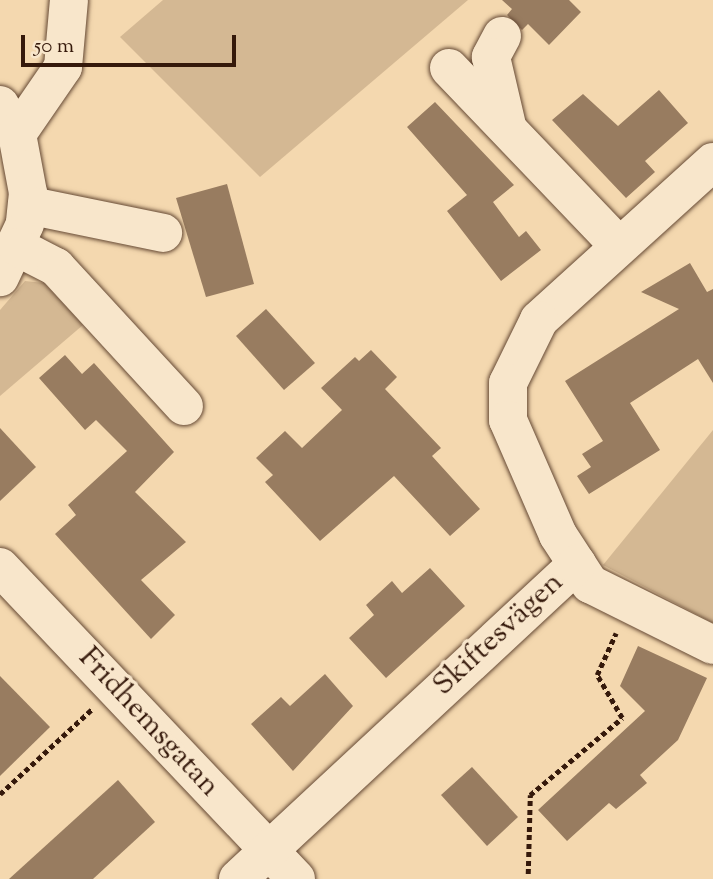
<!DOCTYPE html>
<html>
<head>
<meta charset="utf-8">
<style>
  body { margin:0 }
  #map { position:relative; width:713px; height:879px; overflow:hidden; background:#f4d8af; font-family:"Sorts Mill Goudy",serif }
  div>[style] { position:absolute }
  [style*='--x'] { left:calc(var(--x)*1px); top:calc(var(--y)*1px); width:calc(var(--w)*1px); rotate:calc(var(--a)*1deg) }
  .green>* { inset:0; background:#d4b893 }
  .building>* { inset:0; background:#987c60 }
  .path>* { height:4.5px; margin-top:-2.25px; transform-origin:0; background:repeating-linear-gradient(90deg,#35190b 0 5px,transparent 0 8.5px) }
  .roads { filter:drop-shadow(0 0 2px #654934) drop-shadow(0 0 2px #654934) }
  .minor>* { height:38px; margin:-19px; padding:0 19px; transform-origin:19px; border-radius:19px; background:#f8e6cb }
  span { translate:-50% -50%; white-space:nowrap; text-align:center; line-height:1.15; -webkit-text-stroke:7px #f8e6cb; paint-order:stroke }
  .street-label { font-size:30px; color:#35190b }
  .scale { position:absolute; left:21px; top:35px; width:215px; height:32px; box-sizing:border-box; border:4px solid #35190b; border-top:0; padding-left:9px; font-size:21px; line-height:24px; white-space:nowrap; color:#35190b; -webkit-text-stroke:5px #f8e6cb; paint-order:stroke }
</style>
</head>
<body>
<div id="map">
  <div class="green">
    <div style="clip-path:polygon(163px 0,468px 0,260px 177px,120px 37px)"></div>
    <div style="clip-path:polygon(25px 281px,44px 283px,83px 325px,0 396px,0 310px)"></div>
    <div style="clip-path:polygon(713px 430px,713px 623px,603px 565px)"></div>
  </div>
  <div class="building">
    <div style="clip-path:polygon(502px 0,569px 0,581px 12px,549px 45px,528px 24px,522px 30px,507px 15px,512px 9px)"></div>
    <div style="clip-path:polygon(659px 90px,688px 123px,645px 161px,655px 172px,626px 198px,552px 120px,583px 94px,618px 126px)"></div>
    <div style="clip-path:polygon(435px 102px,514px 185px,493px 202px,519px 237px,526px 231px,541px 250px,501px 281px,447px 211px,467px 195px,407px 127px)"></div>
    <div style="clip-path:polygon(227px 184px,254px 284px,206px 297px,176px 198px)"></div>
    <div style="clip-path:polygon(690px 263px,707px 292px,713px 289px,713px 383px,698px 359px,630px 403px,660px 450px,589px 494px,577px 476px,591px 467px,582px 454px,603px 441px,565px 381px,679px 309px,641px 292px)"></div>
    <div style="clip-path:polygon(266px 309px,315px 363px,284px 390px,236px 336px)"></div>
    <div style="clip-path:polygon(371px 350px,397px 377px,385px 389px,441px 448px,432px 456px,480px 509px,450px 536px,394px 476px,320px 541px,265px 482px,273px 475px,256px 458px,285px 431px,302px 448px,342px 410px,321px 388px,355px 357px,359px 361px)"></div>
    <div style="clip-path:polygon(65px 355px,82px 374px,94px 363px,174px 452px,135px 492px,186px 542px,141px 580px,175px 615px,151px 639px,55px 534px,76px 515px,68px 505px,127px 451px,96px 420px,85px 430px,39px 378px)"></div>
    <div style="clip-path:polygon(0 428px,36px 467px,0 501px)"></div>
    <div style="clip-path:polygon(430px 568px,465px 606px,386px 678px,349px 638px,374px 615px,366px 605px,392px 581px,402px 593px)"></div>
    <div style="clip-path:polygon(638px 646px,707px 678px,678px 740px,640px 775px,647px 783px,616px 809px,609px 803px,567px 841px,538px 810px,645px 711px,620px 686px)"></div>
    <div style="clip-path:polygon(325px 674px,353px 706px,293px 771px,251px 724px,281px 697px,290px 706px)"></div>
    <div style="clip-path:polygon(0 676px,50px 727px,0 776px)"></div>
    <div style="clip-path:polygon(472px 767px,518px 817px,487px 846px,441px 795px)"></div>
    <div style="clip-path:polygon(118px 780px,155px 822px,93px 879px,9px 879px)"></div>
  </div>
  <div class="path">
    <div style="--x:0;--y:794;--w:125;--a:-42.7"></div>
    <div style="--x:528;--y:874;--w:79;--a:-88.5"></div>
    <div style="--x:530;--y:795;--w:120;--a:-39.9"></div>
    <div style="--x:622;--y:718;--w:50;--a:-120.2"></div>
    <div style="--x:597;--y:675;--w:46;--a:-65.7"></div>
  </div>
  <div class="roads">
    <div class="minor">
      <div style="--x:502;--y:36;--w:24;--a:118"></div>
      <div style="--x:491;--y:57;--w:71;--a:76.9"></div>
      <div style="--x:449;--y:68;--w:243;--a:46.3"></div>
      <div style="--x:0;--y:105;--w:34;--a:60"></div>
      <div style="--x:17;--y:134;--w:60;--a:79.4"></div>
      <div style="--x:28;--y:193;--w:31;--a:96"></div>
      <div style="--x:25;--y:224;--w:59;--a:115.3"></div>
      <div style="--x:17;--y:134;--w:81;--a:-55.5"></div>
      <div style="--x:63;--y:67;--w:67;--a:-84.9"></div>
      <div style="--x:713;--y:162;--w:235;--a:137.8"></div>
      <div style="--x:539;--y:320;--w:70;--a:116.2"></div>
      <div style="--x:508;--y:383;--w:37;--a:90"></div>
      <div style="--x:508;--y:420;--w:125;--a:66.5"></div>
      <div style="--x:558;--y:535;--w:59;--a:56.9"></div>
      <div style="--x:590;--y:584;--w:137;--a:26.4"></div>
      <div style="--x:27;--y:205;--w:139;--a:11.6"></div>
      <div style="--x:17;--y:247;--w:44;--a:27.1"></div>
      <div style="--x:56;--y:267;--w:189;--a:47.4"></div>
      <div style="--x:0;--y:567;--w:430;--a:46.5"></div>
      <div style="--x:238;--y:879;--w:463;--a:-42.9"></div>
    </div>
  </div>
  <div class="street-label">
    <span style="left:499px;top:635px;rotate:-43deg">Skiftesvägen</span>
    <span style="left:148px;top:723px;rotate:47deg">Fridhemsgatan</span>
  </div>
  <div class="scale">50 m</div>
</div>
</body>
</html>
